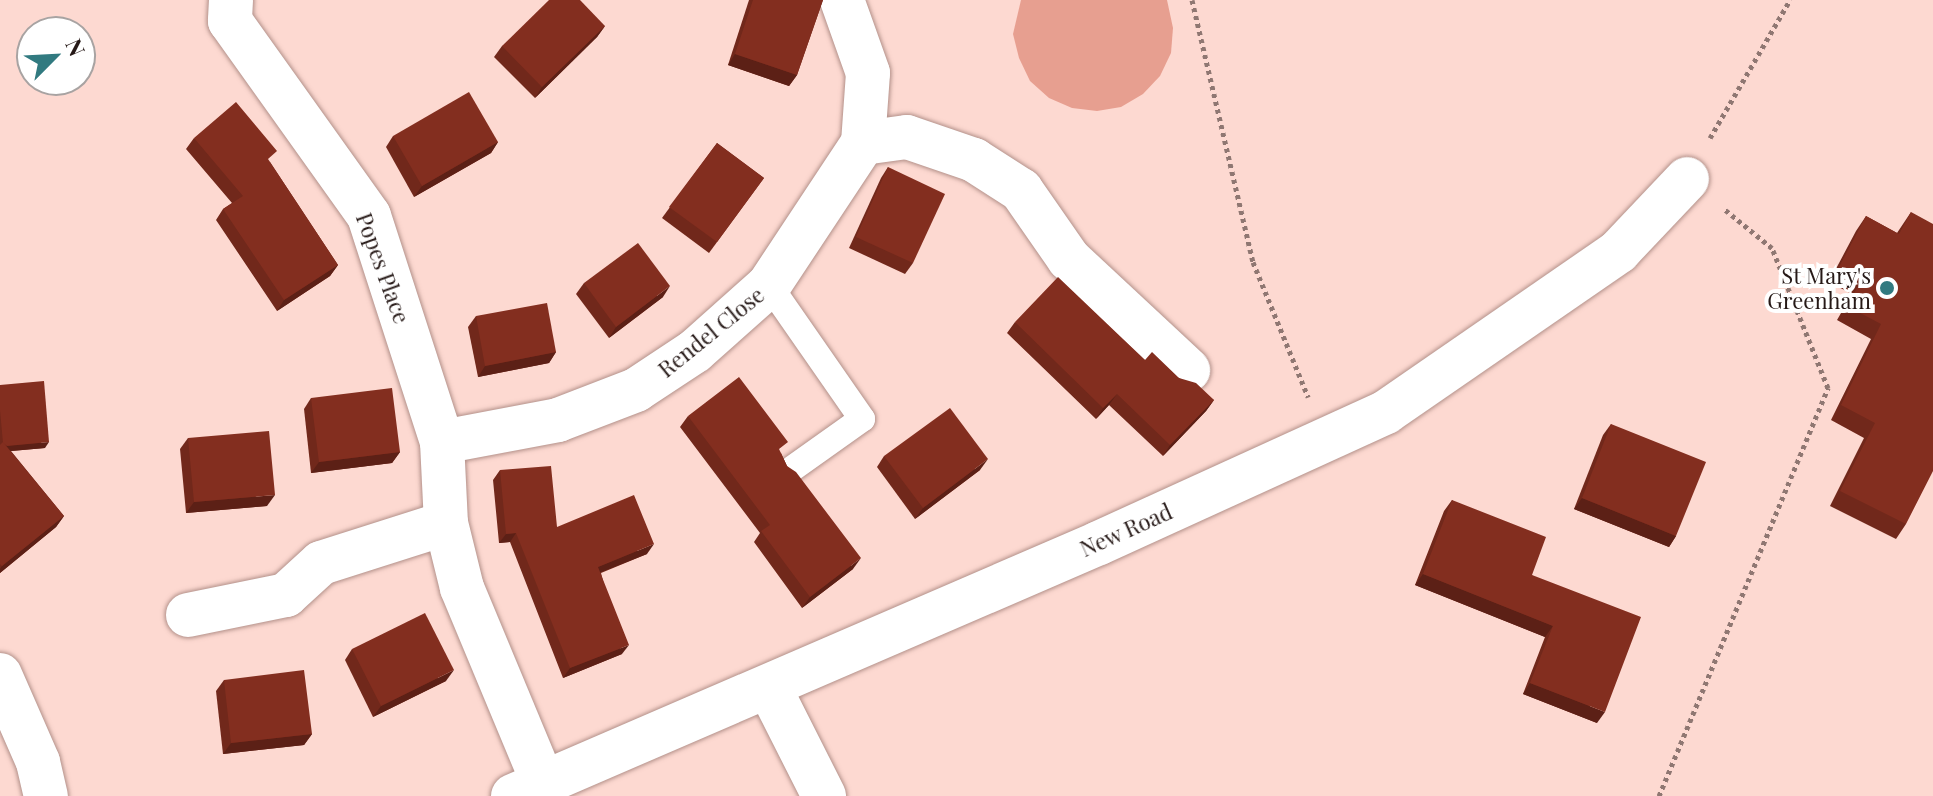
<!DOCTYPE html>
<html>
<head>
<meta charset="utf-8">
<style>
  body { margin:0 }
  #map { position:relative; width:1933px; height:796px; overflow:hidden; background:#fdd9d1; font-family:"Playfair Display",serif }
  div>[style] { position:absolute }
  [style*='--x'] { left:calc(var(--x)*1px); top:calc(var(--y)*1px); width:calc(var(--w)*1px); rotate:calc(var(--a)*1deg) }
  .green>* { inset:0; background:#e79f90 }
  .path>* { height:5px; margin-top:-2.5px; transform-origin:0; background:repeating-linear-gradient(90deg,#8f7772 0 4px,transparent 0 8px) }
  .roads { filter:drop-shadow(0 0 2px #b3918a) drop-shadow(0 0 2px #b3918a) }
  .lane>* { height:26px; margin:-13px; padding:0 13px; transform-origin:13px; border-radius:13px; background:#fff }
  .street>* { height:44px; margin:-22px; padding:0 22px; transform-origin:22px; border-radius:22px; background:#fff }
  .wall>* { inset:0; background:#71281b }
  .shaded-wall>* { inset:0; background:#5c2016 }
  .building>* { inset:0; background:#832e1f }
  .dots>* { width:22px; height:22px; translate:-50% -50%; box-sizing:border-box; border:4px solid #fff; border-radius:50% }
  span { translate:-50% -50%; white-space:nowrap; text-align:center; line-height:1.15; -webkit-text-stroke:8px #fff; paint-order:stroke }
  .street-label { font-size:22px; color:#261917 }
  .poi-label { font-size:22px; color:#261917 }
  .right { translate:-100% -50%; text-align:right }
  .north { position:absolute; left:16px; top:16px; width:80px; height:80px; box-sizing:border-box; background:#fff; border:2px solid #a8a3a2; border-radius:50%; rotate:66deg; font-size:22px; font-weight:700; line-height:32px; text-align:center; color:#261917 }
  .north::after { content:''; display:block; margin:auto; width:28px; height:36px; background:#317a80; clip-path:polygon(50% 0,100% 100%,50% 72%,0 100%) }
</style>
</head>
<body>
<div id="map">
  <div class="green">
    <div style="clip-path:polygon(1021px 0,1167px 0,1173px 28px,1171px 53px,1160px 76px,1143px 94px,1121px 107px,1097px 111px,1072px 108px,1049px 98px,1030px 81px,1019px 58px,1013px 34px)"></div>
  </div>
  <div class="path">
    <div style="--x:1192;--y:0;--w:269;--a:76.9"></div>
    <div style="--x:1253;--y:262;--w:146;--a:67.8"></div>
    <div style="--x:1710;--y:138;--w:160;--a:-59.9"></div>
    <div style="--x:1659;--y:796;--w:442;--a:-67.5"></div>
    <div style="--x:1828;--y:388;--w:151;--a:-111.8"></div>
    <div style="--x:1772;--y:248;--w:63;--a:-140.8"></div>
  </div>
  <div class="roads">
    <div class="lane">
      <div style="--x:769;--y:285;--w:163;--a:55.2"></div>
      <div style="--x:862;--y:419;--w:85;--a:144.6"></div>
    </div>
    <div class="street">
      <div style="--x:231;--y:0;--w:21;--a:93"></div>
      <div style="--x:230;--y:21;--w:239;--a:54.5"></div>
      <div style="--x:369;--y:216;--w:237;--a:72.1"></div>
      <div style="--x:442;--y:442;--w:81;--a:87.2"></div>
      <div style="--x:446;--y:523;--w:67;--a:76.2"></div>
      <div style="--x:462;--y:588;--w:211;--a:67.4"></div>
      <div style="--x:863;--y:143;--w:44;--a:-7.8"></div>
      <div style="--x:907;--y:137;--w:71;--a:18.9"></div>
      <div style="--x:974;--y:160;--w:56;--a:32.6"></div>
      <div style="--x:1021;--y:190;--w:84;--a:55.2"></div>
      <div style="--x:1069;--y:259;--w:163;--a:43"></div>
      <div style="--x:442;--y:442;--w:118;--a:-10.7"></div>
      <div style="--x:558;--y:420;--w:84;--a:-21"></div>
      <div style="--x:636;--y:390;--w:71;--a:-33.5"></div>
      <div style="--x:695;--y:351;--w:99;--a:-41.7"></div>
      <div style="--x:769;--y:285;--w:170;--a:-56.5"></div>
      <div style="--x:863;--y:143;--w:70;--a:-85.9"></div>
      <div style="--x:868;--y:73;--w:77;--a:-109.6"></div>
      <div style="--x:188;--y:615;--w:100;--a:-11.5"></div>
      <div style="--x:286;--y:595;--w:47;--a:-42.4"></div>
      <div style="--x:321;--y:563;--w:131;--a:-17.7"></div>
      <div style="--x:0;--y:675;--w:95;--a:66.4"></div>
      <div style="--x:38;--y:762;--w:35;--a:77"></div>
      <div style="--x:769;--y:687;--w:122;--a:63.2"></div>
      <div style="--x:513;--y:796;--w:638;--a:-23.35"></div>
      <div style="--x:1099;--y:543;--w:315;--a:-24.5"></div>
      <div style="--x:1386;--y:412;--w:283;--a:-34.6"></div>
      <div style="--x:1619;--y:251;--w:99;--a:-46.6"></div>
    </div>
  </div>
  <div class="wall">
    <div style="clip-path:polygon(749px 0,823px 0,797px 75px,789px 86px,728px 65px)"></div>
    <div style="clip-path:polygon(605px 26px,597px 37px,535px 98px,494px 57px,502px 46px)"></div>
    <div style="clip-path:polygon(393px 136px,498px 142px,491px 153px,414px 197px,386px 147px)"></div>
    <div style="clip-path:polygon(194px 138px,270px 162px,338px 265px,330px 276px,277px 311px,216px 220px,223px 209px,232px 203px,186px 149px)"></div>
    <div style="clip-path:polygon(717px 143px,764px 178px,709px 253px,662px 218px)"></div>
    <div style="clip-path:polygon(888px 167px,913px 263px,905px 274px,849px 248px,881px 178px)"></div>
    <div style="clip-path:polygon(1911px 212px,1906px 524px,1896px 539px,1830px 506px,1864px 438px,1831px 420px,1871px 339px,1837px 320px,1852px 294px,1829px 282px,1856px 231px,1866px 216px,1897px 233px)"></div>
    <div style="clip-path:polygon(584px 283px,663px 297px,609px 338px,576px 294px)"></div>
    <div style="clip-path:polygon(476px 316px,556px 352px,549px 363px,478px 377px,468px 327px)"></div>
    <div style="clip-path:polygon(1015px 322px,1145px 360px,1179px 378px,1214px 400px,1206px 411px,1163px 456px,1109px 405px,1096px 419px,1007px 333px)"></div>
    <div style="clip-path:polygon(0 385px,45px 448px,11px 451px,64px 516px,56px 527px,0 573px)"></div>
    <div style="clip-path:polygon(311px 398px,400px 452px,392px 463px,311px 473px,304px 409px)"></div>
    <div style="clip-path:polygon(688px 416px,781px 453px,787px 466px,853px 569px,802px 608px,754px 542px,760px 533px,680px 427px)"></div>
    <div style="clip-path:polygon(1611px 424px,1676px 536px,1669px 547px,1574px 509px,1603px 435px)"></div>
    <div style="clip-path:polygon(188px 438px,267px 506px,186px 513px,180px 449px)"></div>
    <div style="clip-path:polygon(884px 456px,980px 470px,915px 519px,877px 467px)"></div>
    <div style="clip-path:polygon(500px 470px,557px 527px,647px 554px,601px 573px,622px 654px,563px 678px,510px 542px,499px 543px,493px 480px)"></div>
    <div style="clip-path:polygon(1452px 500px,1532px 575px,1597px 723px,1523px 694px,1545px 637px,1415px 585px,1444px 511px)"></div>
    <div style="clip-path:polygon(352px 649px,446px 681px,373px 717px,345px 660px)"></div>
    <div style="clip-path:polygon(224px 680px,312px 734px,304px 745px,223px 754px,216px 691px)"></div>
  </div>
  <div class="shaded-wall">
    <div style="clip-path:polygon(605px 26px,597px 37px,535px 98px,542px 87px)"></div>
    <div style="clip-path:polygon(735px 54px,797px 75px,789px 86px,728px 65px)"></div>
    <div style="clip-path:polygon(498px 142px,491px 153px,414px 197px,422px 186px)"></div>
    <div style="clip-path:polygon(338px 265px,330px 276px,277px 311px,284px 300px)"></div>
    <div style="clip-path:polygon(670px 286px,663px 297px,609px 338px,616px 327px)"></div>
    <div style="clip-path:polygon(556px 352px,549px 363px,478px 377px,485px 366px)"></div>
    <div style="clip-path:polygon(1117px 394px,1109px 405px,1096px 419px,1103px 408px)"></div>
    <div style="clip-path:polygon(1214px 400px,1206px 411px,1163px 456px,1170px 445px)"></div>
    <div style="clip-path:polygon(49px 442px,45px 448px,0 452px,3px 446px)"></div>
    <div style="clip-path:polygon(400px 452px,392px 463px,311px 473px,319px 462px)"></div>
    <div style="clip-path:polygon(988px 459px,980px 470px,915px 519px,923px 508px)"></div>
    <div style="clip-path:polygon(275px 495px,267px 506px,186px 513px,194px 502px)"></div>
    <div style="clip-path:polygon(1582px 498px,1676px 536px,1669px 547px,1574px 509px)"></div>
    <div style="clip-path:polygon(64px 516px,56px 527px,0 573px,0 569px,2px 566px)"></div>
    <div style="clip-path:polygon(516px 533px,510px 542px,499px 543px,506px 534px)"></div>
    <div style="clip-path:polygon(654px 544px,647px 554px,591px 576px,598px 567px)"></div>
    <div style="clip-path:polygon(861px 558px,853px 569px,802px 608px,810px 597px)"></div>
    <div style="clip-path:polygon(1423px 574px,1553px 626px,1545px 637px,1415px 585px)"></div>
    <div style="clip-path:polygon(629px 645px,622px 654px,563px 678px,570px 668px)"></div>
    <div style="clip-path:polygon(454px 670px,446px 681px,373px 717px,381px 706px)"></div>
    <div style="clip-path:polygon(1530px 683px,1605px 712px,1597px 723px,1523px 694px)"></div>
    <div style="clip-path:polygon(312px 734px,304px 745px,223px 754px,231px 743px)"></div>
  </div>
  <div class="building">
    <div style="clip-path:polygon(549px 0,580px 0,605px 26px,542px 87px,502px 46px)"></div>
    <div style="clip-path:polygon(753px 0,823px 0,797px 75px,735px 54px)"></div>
    <div style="clip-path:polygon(469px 92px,498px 142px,422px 186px,393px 136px)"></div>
    <div style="clip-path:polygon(236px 102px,277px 151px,268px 159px,338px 265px,284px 300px,223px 209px,243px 196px,194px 138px)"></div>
    <div style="clip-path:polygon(717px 143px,764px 178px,717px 242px,669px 207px)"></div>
    <div style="clip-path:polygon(888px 167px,945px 194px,913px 263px,856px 237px)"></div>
    <div style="clip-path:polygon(1911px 212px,1933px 224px,1933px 471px,1906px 524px,1840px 491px,1875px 423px,1841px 405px,1881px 324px,1847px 306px,1862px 279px,1839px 267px,1866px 216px,1899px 234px)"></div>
    <div style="clip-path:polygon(638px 243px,670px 286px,616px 327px,584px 283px)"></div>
    <div style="clip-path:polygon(1058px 277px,1145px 360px,1152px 352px,1179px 378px,1196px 383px,1214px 400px,1170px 445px,1117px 394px,1103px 408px,1015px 322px)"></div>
    <div style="clip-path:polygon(547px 303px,556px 352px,485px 366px,476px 316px)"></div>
    <div style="clip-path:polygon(739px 377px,788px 442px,779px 449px,787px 466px,796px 472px,861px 558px,810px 597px,761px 531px,770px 525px,688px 416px)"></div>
    <div style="clip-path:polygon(44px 381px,49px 442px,7px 446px,3px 443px,0 410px,0 385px)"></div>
    <div style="clip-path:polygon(392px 388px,400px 452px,319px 462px,311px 398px)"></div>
    <div style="clip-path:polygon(950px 408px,988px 459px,923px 508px,884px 456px)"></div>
    <div style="clip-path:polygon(1611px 424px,1706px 462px,1676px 536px,1582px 498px)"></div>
    <div style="clip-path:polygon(269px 431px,275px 495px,194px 502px,188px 438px)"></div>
    <div style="clip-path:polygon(3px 442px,64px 516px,2px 566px,0 564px,0 445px)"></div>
    <div style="clip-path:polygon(551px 466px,557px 527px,634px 495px,654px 544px,598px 567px,629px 645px,570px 668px,516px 533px,506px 534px,500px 470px)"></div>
    <div style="clip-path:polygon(1452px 500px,1546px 537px,1532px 575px,1641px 617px,1605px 712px,1530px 683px,1553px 626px,1423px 574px)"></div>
    <div style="clip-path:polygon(425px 613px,454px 670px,381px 706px,352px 649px)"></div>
    <div style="clip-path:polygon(304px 670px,312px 734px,231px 743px,224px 680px)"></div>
  </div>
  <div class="dots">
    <div style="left:1887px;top:288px;background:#317a80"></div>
  </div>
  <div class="street-label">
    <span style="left:383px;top:268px;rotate:70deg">Popes Place</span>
    <span style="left:711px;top:332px;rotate:-39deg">Rendel Close</span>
    <span style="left:1126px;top:530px;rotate:-24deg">New Road</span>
  </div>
  <div class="poi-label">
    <span class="right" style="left:1871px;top:288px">St Mary's<br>Greenham</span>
  </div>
  <div class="north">N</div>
</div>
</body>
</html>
